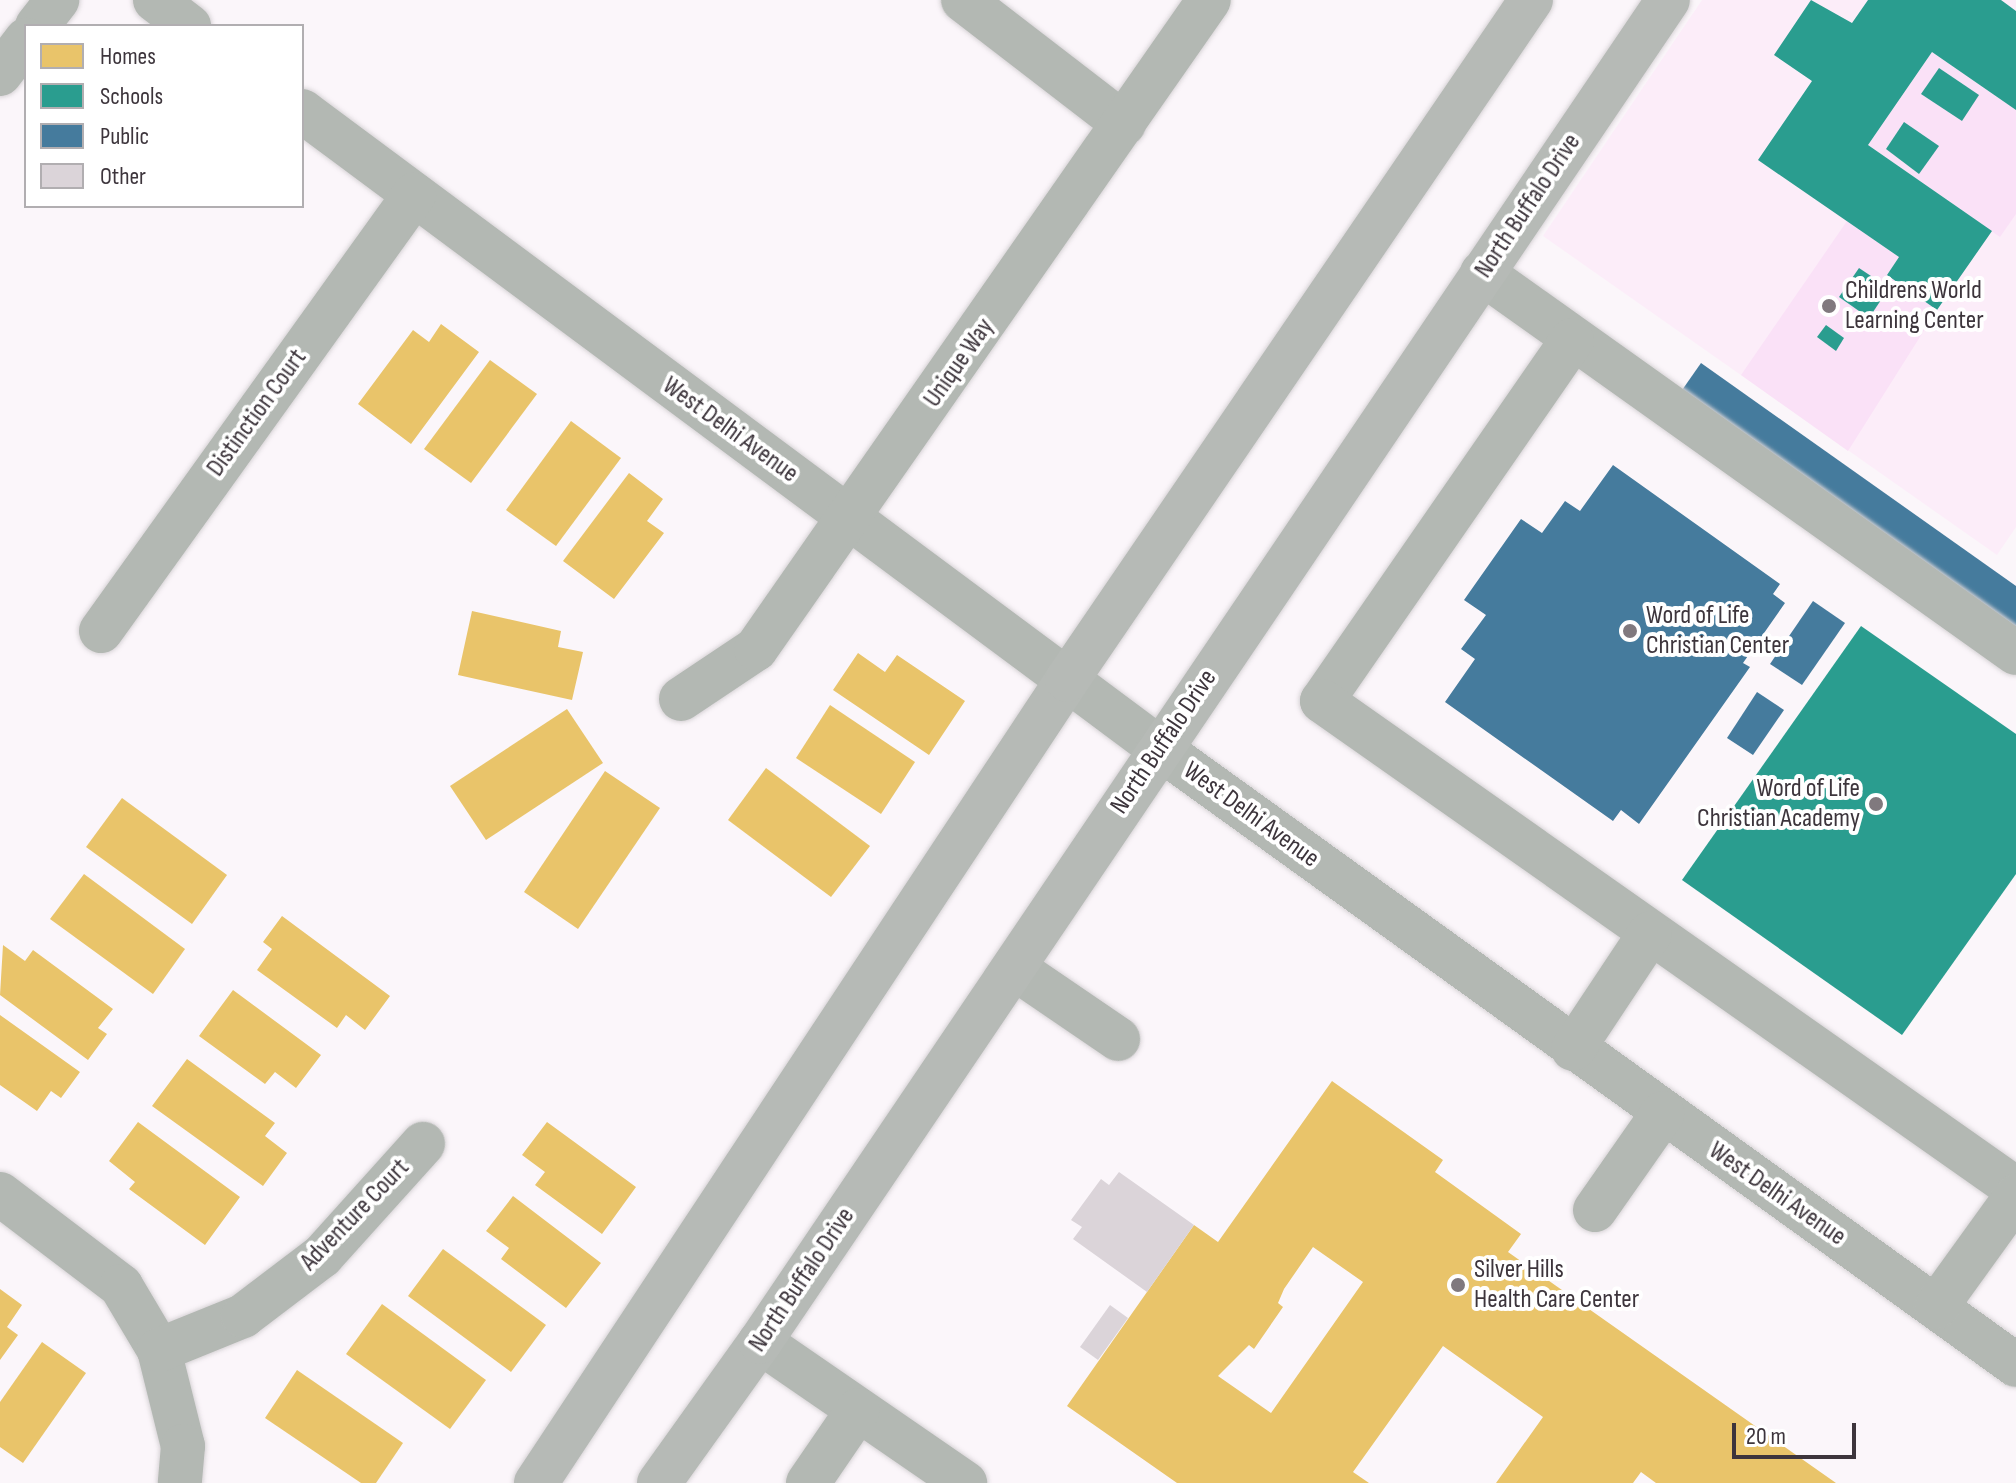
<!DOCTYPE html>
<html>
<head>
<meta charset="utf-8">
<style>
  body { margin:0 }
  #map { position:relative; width:2016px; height:1483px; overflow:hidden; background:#fbf6fa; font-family:"Sofia Sans Condensed",sans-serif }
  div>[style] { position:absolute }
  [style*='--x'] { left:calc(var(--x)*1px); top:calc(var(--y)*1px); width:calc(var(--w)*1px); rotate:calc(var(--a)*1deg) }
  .built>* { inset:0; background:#fcedf9 }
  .green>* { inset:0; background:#fae1f7 }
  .homes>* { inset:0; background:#e9c46a }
  .schools>* { inset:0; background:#2a9d8f }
  .public>* { inset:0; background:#457b9d }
  .building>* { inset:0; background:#dbd4d9 }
  .roads { filter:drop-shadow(0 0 2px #d8d4d7) drop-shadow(0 0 2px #d8d4d7) }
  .minor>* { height:44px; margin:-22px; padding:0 22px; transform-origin:22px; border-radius:22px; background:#b3b8b3 }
  .major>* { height:44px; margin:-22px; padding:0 22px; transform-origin:22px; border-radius:22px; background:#b6bab6 }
  .dots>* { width:22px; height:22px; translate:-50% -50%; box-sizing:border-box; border:4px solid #fff; border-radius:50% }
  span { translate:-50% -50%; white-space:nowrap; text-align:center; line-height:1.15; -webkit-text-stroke:8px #fff; paint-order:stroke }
  .street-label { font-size:26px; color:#3d353c }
  .poi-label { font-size:26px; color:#3d353c }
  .left { translate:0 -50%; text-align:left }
  .right { translate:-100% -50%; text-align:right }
  .legend { position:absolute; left:24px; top:24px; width:280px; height:184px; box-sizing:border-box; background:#fff; border:2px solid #b1aeb1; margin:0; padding:10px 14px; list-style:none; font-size:24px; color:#3d353c }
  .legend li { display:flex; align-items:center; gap:16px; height:40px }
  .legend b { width:40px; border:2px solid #b1aeb1 }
  .scale { position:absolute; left:1732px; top:1423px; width:124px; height:36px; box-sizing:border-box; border:4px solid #3d353c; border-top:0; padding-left:10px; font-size:24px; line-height:28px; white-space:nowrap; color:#3d353c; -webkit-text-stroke:6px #fff; paint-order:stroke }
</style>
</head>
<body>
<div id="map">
  <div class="built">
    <div style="clip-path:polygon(1702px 0,2016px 0,2016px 527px,1997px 555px,1543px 236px)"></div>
  </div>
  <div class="green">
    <div style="clip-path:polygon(1932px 52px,2016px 110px,2016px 214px,2000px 237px,1868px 145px)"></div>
    <div style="clip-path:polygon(1847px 221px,1899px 257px,1887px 275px,1937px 310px,1848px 451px,1741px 375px)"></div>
  </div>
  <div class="homes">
    <div style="clip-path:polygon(441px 324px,479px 352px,411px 444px,358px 404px,413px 330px,429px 342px)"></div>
    <div style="clip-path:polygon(490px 360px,537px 394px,471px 483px,424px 449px)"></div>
    <div style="clip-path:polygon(571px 421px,621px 458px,556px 546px,506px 510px)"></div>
    <div style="clip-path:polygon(629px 473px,663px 499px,647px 521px,664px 533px,614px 599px,563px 561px)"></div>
    <div style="clip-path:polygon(472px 611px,561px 631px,558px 647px,583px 652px,572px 700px,458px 675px)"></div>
    <div style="clip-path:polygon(858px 653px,885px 672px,897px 655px,965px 701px,929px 755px,833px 690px)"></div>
    <div style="clip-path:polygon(830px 705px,915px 762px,881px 814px,796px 758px)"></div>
    <div style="clip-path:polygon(567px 709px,603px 763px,486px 840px,450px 786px)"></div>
    <div style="clip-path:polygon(766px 768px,870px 846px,831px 897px,728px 820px)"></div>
    <div style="clip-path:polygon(605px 771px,660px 808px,578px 929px,524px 892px)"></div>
    <div style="clip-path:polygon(122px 798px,227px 875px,192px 924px,86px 847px)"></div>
    <div style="clip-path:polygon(84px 874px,185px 949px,153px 994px,50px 919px)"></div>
    <div style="clip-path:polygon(282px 916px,390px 996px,365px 1030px,346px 1015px,337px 1028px,257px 970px,272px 949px,263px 942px)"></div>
    <div style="clip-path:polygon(3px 945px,25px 961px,33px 950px,113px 1009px,98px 1028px,107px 1034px,88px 1060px,0 995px)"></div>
    <div style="clip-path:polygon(233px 990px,321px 1055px,296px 1088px,275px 1072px,265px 1084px,199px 1036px)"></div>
    <div style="clip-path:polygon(0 1015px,80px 1072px,61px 1098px,51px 1091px,37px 1111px,0 1085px)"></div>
    <div style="clip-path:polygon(187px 1059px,275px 1123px,265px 1136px,287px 1153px,263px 1186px,152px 1106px)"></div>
    <div style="clip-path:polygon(evenodd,1332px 1081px,1443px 1160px,1435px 1172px,1521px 1234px,1508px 1252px,1836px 1483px,1656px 1483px,1641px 1472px,1633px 1483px,1496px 1483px,1543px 1417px,1443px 1346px,1353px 1472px,1369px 1483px,1177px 1483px,1067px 1406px,1194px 1225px,1218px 1242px,1332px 1081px,1313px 1247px,1363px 1282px,1271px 1413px,1218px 1376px,1249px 1345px,1254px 1349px,1283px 1307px,1278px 1303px,1284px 1289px,1313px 1247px)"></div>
    <div style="clip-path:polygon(138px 1122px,240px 1197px,205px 1245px,129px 1189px,135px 1182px,109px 1161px)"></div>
    <div style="clip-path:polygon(547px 1122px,636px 1187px,602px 1234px,535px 1185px,545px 1172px,522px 1155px)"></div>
    <div style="clip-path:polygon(513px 1196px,601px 1263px,566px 1308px,501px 1259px,509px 1248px,486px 1231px)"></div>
    <div style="clip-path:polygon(443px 1249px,546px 1325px,511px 1372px,408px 1296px)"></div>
    <div style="clip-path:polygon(0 1289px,22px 1305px,7px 1327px,18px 1335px,0 1360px)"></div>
    <div style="clip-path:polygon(382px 1304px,486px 1380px,450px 1429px,346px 1354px)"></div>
    <div style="clip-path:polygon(42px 1342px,86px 1373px,23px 1463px,0 1447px,0 1402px)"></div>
    <div style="clip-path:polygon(297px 1370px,403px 1443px,376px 1483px,361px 1483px,265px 1418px)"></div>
  </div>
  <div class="schools">
    <div style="clip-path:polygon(1811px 0,1852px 23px,1868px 0,2001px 0,2016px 11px,2016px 110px,1932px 52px,1868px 145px,1992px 231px,1937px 310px,1887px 275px,1899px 257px,1758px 160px,1812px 81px,1774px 55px)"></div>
    <div style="clip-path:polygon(1939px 68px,1979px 95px,1962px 121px,1921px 94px)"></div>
    <div style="clip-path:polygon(1904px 122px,1939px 146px,1919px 174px,1886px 149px)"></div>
    <div style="clip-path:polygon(1859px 268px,1889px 288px,1869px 318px,1839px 297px)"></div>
    <div style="clip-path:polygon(1826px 325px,1844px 338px,1836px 351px,1817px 337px)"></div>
    <div style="clip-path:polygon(1861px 626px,2016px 734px,2016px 874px,1902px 1035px,1682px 880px)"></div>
  </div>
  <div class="public">
    <div style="clip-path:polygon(1701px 363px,2016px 586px,2016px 631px,1680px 393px)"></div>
    <div style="clip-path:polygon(1613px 465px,1780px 584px,1773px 594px,1785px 603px,1743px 663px,1750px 667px,1639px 824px,1621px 810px,1613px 821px,1445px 702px,1475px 659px,1461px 649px,1486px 615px,1464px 600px,1521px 519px,1542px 533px,1565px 501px,1580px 511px)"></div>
    <div style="clip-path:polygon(1813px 601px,1845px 623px,1802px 685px,1770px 664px)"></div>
    <div style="clip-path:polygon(1757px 692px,1784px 710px,1753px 755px,1727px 738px)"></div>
  </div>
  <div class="building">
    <div style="clip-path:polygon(1119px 1172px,1194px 1225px,1147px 1292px,1073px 1239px,1082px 1227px,1071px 1220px,1101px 1179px,1109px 1185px)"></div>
    <div style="clip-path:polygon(1110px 1305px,1128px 1318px,1098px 1360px,1080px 1347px)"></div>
  </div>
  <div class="roads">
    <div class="minor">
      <div style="--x:155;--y:0;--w:43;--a:37.4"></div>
      <div style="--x:963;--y:0;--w:203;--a:37.6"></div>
      <div style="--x:37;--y:26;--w:33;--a:-52"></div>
      <div style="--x:0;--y:74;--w:43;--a:-52.6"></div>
      <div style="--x:302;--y:111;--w:1068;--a:36.62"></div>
      <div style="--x:1159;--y:748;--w:1056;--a:35.75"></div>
      <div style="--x:1482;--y:273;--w:655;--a:35.44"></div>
      <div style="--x:1572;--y:340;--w:439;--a:124.7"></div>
      <div style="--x:1322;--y:701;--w:848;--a:35.11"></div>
      <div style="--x:101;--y:631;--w:537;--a:-54.33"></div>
      <div style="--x:681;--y:699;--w:90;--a:-33.7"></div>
      <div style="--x:756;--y:649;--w:791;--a:-55.09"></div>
      <div style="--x:1014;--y:968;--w:126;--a:34.3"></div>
      <div style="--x:1573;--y:1049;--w:139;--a:-56.4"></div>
      <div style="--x:0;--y:1194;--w:152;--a:37.2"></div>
      <div style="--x:121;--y:1286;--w:74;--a:59.3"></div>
      <div style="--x:159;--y:1350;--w:99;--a:76"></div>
      <div style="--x:183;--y:1446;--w:37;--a:95"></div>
      <div style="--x:1595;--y:1210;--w:118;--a:-55"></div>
      <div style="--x:1936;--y:1307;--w:137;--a:-54.2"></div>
      <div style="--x:760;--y:1342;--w:249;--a:34.5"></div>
      <div style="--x:159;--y:1350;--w:91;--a:-22"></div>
      <div style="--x:243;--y:1316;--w:99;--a:-37.2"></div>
      <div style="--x:322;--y:1256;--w:151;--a:-48"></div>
      <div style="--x:808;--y:1483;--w:88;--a:-55.6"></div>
    </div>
    <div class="major">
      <div style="--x:536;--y:1483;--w:963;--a:-56.52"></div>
      <div style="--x:1067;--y:680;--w:823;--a:-55.69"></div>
      <div style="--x:659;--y:1483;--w:173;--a:-54.4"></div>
      <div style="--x:760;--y:1342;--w:1620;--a:-55.92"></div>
    </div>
  </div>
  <div class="dots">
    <div style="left:1829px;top:306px;background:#80797e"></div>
    <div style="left:1630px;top:631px;background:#80797e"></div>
    <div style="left:1876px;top:804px;background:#80797e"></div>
    <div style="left:1458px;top:1285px;background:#80797e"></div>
  </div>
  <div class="street-label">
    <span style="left:1528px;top:206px;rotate:-56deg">North Buffalo Drive</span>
    <span style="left:959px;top:363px;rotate:-55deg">Unique Way</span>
    <span style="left:257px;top:413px;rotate:-54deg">Distinction Court</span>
    <span style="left:730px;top:430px;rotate:36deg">West Delhi Avenue</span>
    <span style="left:1164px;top:742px;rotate:-56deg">North Buffalo Drive</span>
    <span style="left:1251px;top:815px;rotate:36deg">West Delhi Avenue</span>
    <span style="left:1777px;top:1194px;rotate:35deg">West Delhi Avenue</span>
    <span style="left:355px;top:1215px;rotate:-46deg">Adventure Court</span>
    <span style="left:802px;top:1280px;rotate:-56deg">North Buffalo Drive</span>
  </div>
  <div class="poi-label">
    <span class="left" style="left:1845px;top:306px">Childrens World<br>Learning Center</span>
    <span class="left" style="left:1646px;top:631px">Word of Life<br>Christian Center</span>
    <span class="right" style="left:1860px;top:804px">Word of Life<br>Christian Academy</span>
    <span class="left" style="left:1474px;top:1285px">Silver Hills<br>Health Care Center</span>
  </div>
  <ul class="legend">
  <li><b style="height:22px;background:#e9c46a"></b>Homes</li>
  <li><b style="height:22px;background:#2a9d8f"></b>Schools</li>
  <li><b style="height:22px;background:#457b9d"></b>Public</li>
  <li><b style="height:22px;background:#dbd4d9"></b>Other</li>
  </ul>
  <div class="scale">20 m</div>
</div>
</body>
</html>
